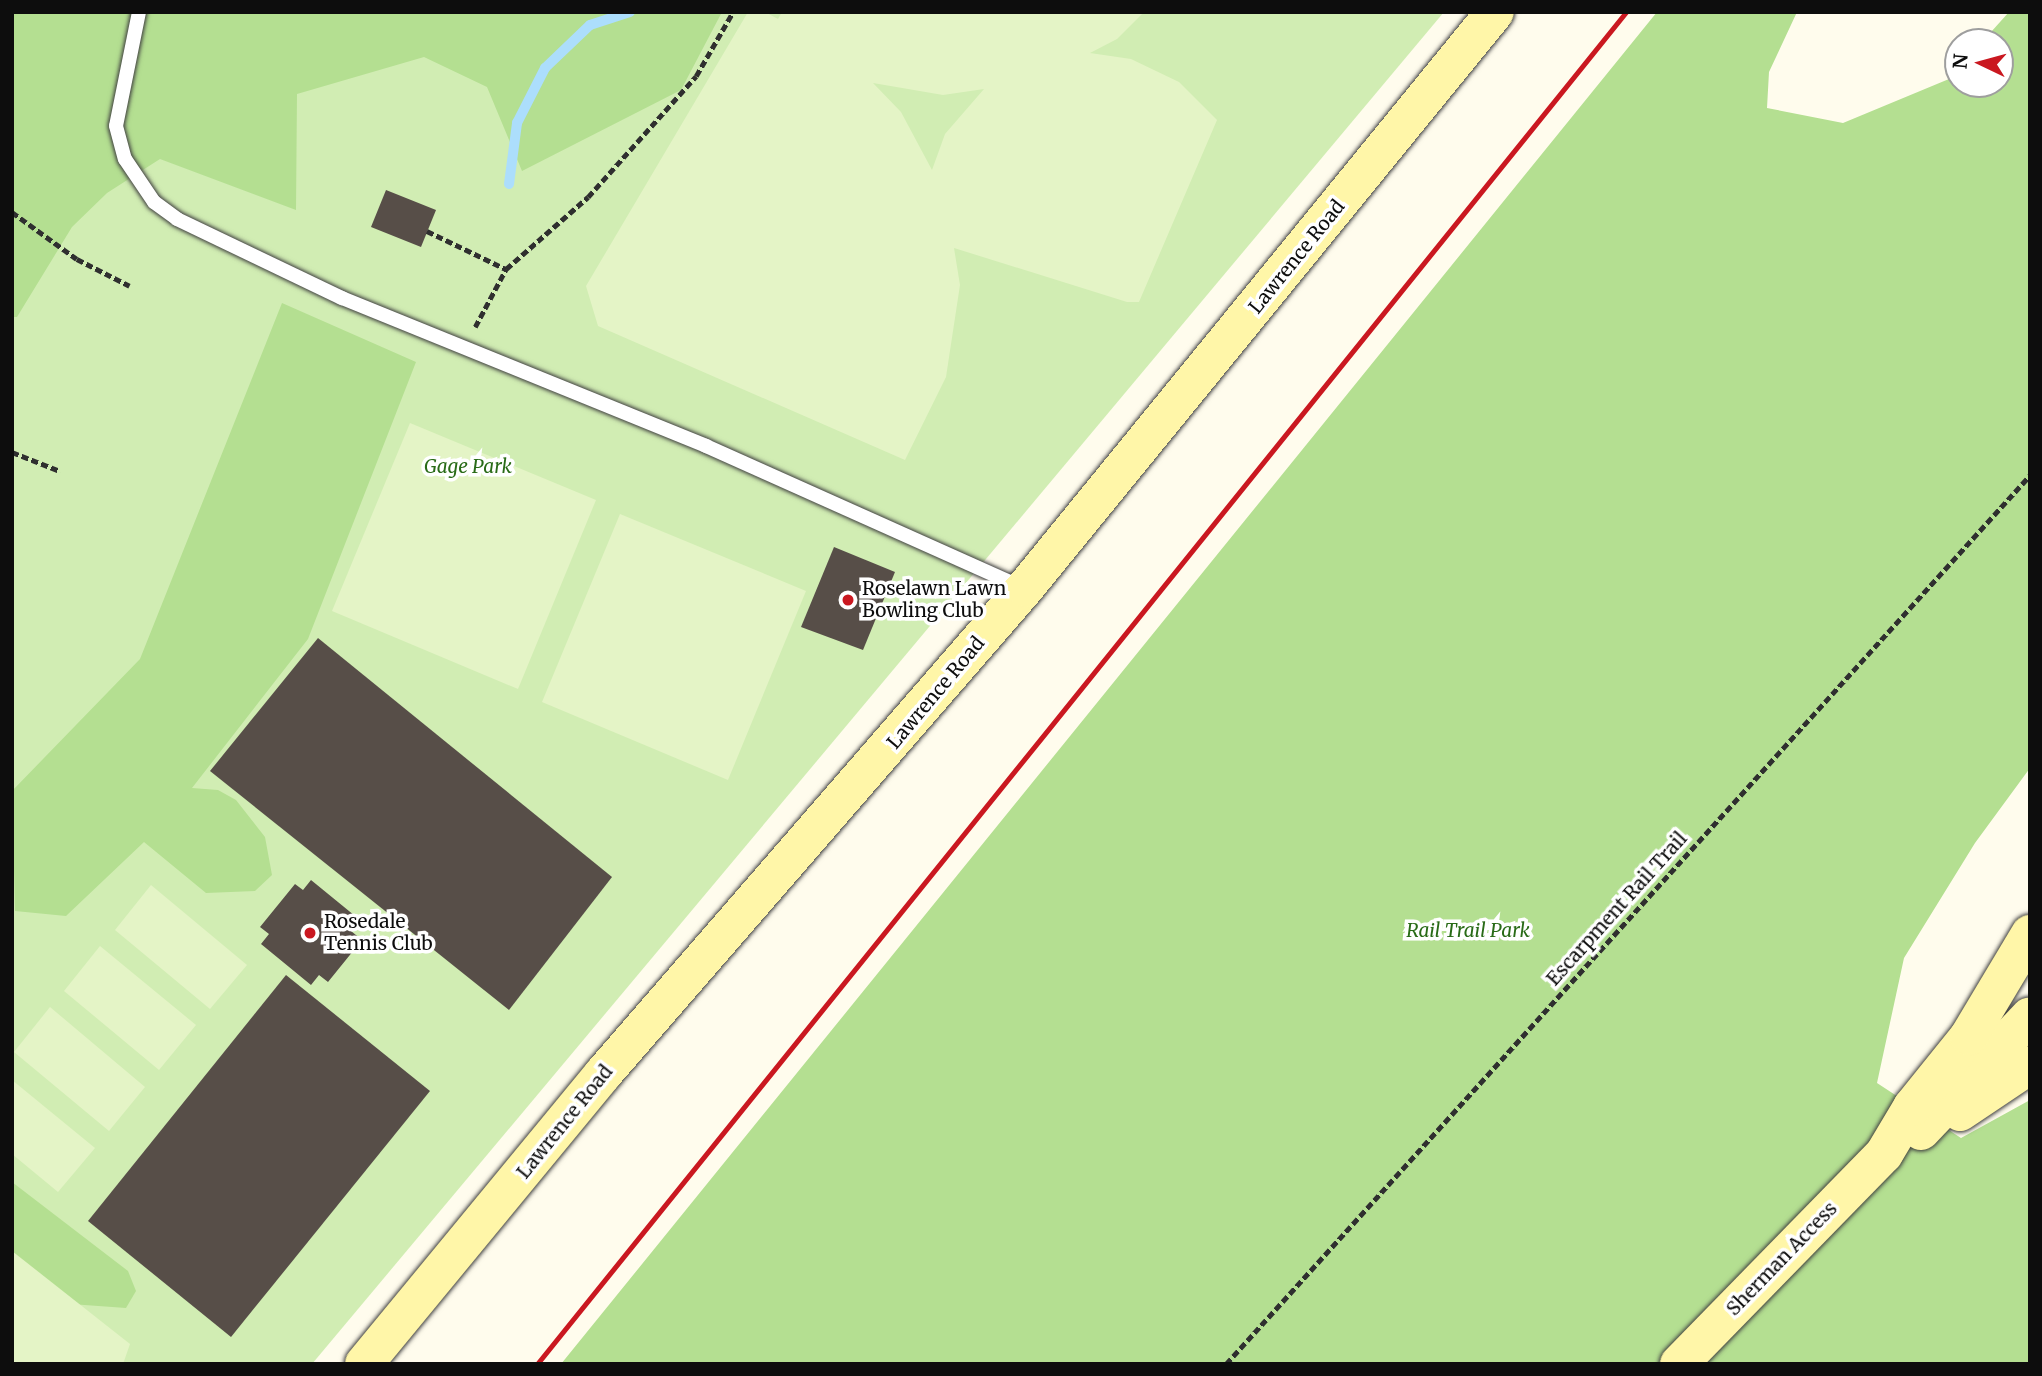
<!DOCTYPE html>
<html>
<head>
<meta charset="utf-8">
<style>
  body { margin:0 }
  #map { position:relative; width:2042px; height:1376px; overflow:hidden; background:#fffced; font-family:Merriweather,serif }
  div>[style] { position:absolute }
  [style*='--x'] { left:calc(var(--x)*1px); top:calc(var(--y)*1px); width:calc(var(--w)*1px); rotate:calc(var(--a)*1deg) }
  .green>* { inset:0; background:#d1edb3 }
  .forest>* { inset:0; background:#b4df91 }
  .pitch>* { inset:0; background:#e4f4c6 }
  .stream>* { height:10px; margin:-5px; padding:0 5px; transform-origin:5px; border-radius:5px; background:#acdefc }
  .building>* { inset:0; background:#574e48 }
  .path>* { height:4.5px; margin-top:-2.25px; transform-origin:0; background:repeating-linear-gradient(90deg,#2f2f2f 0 7px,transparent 0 10.5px) }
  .roads { filter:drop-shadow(0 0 2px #404040) drop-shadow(0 0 2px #404040) }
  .lane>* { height:14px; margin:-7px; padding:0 7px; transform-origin:7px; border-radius:7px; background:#fff }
  .secondary>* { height:38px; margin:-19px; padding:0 19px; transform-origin:19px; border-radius:19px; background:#fff6a8 }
  .rail>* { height:5px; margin:-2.5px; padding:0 2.5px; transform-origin:2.5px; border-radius:2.5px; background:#ca1820 }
  .dots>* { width:19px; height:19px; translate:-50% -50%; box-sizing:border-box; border:4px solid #fff; border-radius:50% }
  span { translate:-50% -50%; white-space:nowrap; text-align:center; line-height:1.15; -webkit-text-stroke:7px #fff; paint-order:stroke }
  .street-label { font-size:19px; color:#0d0d0d }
  .park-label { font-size:19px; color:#296b17; font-style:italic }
  .poi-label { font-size:19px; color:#0d0d0d }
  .left { translate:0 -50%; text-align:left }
  .frame { position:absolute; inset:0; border:14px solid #0d0d0d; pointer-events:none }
  .north { position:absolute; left:1944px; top:28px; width:70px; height:70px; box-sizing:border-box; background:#fff; border:2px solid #9e9e9e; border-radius:50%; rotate:275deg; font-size:19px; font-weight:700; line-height:28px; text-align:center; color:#0d0d0d }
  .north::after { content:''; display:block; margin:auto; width:24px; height:32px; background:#ca1820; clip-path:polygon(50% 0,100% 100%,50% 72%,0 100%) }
</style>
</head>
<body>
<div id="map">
  <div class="green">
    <div style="clip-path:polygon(12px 12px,1444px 12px,312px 1364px,12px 1364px)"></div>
  </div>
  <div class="forest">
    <div style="clip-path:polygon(12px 12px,722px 12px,681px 90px,522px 171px,487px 87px,424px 57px,297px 94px,296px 210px,160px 159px,107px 193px,72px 227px,17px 317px,12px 317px)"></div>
    <div style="clip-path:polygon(1657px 12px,1797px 12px,1769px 72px,1767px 108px,1843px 123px,1949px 79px,1958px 69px,1958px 84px,2000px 84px,2000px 42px,1982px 42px,2009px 12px,2030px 12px,2030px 768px,1975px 843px,1904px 958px,1877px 1083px,1961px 1138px,2030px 1100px,2030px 1364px,561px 1364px)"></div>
    <div style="clip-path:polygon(282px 303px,416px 362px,308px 639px,192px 788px,218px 790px,236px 800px,265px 837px,272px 875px,255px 891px,206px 893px,144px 842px,66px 916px,15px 911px,12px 791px,140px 659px)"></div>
    <div style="clip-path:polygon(12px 1182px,128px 1271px,136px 1291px,126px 1308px,57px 1303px,12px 1275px)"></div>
  </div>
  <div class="pitch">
    <div style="clip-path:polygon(evenodd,748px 12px,765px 12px,778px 19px,782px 12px,1144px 12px,1117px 39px,1090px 53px,1131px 59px,1179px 82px,1217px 120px,1139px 302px,1127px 302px,954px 248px,960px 285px,946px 377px,905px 460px,598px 326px,586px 286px,748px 12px,873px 83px,943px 95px,984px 89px,945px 134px,932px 170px,901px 112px,873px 83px)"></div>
    <div style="clip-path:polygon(410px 423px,596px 500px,518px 689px,332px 611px)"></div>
    <div style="clip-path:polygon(620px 514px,806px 591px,728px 780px,542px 702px)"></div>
    <div style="clip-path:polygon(151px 885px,247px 965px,210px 1009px,115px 930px)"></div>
    <div style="clip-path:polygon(100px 946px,196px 1025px,159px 1070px,64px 991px)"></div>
    <div style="clip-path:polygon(50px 1007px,145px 1087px,109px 1131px,14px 1052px)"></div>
    <div style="clip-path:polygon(12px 1080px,95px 1148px,58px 1192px,12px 1154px)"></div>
    <div style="clip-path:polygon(12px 1251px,130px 1344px,123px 1364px,12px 1362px)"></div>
  </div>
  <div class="stream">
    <div style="--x:509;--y:184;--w:62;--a:-82.5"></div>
    <div style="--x:517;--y:123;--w:62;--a:-63"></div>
    <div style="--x:545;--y:68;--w:62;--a:-43.7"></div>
    <div style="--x:590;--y:25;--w:42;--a:-18"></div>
  </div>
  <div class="building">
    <div style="clip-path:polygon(386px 190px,436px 210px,421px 247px,371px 227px)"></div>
    <div style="clip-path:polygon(834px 547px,895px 572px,863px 650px,801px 627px)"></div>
    <div style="clip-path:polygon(318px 638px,612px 877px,509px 1010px,210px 771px)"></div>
    <div style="clip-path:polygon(311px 880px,360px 920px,351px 931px,362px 940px,328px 982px,319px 975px,311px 985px,261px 944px,269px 934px,260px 927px,295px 884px,303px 890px)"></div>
    <div style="clip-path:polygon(286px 975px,430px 1091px,231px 1337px,88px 1221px)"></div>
  </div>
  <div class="path">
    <div style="--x:12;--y:212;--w:80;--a:35.9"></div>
    <div style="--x:77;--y:259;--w:59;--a:27"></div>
    <div style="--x:427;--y:231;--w:88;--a:25.7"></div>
    <div style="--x:475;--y:327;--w:66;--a:-61.9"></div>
    <div style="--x:506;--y:269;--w:109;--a:-41.3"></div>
    <div style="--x:588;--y:197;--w:162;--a:-48.2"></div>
    <div style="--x:696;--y:76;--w:74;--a:-60"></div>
    <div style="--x:12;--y:452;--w:52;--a:21.6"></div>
    <div style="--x:1226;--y:1364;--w:1199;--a:-47.87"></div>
  </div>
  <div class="roads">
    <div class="lane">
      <div style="--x:139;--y:12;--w:116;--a:101.4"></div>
      <div style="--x:116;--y:126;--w:34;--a:75"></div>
      <div style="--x:125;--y:159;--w:52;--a:56"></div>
      <div style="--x:154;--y:202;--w:29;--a:36"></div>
      <div style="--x:177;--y:219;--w:183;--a:25.6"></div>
      <div style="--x:342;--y:298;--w:393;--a:22.1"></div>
      <div style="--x:706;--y:446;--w:347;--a:24.1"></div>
    </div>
    <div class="secondary">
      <div style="--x:1960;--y:1112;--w:84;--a:-33.9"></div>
      <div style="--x:1921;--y:1131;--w:158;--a:-46.5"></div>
      <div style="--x:364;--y:1364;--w:376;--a:-50.5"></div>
      <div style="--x:603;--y:1074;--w:644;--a:-49.03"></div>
      <div style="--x:1025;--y:588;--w:743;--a:-50.79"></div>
      <div style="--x:1679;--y:1364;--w:293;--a:-45.7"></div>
      <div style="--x:1884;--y:1154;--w:55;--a:-59.2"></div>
      <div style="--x:1912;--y:1107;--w:91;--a:-51.2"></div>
      <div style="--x:1969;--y:1036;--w:119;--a:-59.1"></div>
    </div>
  </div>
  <div class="rail">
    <div style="--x:537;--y:1364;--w:1736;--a:-51.15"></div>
  </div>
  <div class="dots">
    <div style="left:848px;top:600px;background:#ca1820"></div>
    <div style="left:310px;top:933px;background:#ca1820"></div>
  </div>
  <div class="street-label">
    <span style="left:1297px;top:257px;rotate:-51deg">Lawrence Road</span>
    <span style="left:936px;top:693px;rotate:-50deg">Lawrence Road</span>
    <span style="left:1617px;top:909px;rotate:-48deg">Escarpment Rail Trail</span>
    <span style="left:565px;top:1122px;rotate:-51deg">Lawrence Road</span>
    <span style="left:1782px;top:1259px;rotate:-46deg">Sherman Access</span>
  </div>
  <div class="park-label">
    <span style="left:468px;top:467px">Gage Park</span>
    <span style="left:1468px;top:931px">Rail Trail Park</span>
  </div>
  <div class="poi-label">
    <span class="left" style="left:862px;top:600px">Roselawn Lawn<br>Bowling Club</span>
    <span class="left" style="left:324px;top:933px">Rosedale<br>Tennis Club</span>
  </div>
  <div class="frame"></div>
  <div class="north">N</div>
</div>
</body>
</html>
